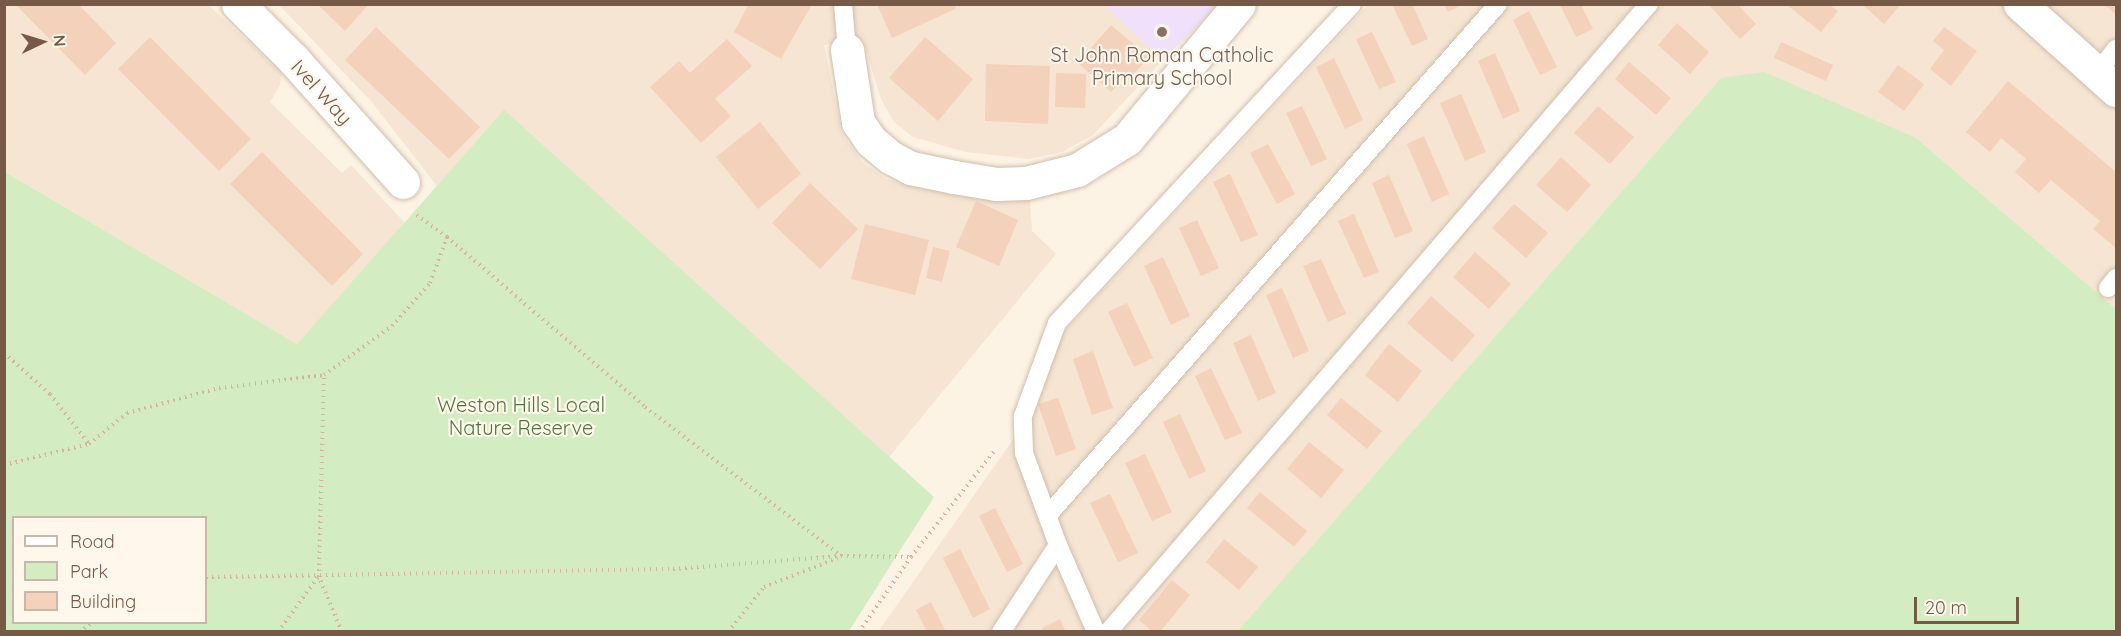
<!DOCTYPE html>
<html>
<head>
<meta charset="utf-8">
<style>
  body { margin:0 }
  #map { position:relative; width:2121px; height:636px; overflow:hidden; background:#fdf3e4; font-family:Quicksand,sans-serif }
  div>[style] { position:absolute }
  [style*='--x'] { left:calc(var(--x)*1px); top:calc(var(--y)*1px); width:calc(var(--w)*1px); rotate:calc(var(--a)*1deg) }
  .residential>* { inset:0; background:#f5e5d2 }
  .education>* { inset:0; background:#f0e0fa }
  .green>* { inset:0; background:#d3ecc1 }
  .building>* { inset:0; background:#f4d1ba }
  .path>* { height:4px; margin-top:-2px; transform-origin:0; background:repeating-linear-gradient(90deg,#d9b49d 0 1.5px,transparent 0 6px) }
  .roads { filter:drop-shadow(0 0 2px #d1bdac) drop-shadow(0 0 2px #d1bdac) }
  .lane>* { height:18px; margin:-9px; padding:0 9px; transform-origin:9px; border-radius:9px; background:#fff }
  .street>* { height:33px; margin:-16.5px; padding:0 16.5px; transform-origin:16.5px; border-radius:16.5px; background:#fff }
  .dots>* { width:16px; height:16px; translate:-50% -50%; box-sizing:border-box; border:3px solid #fff7eb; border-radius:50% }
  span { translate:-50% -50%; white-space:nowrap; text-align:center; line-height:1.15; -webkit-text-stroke:4.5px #fff7eb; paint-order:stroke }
  .education-label { font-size:20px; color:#785e54 }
  .street-label { font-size:20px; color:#775948 }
  .park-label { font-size:20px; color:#4e783c }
  .frame { position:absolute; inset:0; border:6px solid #775948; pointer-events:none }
  .legend { position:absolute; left:12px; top:516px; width:195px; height:108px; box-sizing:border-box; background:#fff7eb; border:2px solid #c9b8aa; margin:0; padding:8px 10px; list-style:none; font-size:18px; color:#775948 }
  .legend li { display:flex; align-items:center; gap:12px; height:30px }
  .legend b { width:30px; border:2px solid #c9b8aa }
  .north { position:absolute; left:12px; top:12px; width:60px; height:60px; -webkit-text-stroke:4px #fff7eb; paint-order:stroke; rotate:86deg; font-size:16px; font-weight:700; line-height:24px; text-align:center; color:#775948 }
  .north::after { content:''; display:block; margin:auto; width:21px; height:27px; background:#775948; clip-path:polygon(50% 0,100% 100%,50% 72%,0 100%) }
  .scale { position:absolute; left:1914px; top:597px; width:105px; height:27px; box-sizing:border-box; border:3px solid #775948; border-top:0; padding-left:8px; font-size:18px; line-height:21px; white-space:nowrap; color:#775948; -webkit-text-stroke:4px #fff7eb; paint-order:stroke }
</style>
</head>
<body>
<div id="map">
  <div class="residential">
    <div style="clip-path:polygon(5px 5px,208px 5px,281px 72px,280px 85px,270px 102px,342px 173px,351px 165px,405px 223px,297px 344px,5px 172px)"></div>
    <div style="clip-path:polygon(279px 5px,1104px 5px,1163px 60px,1093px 135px,1062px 152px,1028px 159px,966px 152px,913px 137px,894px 122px,881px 99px,863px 40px,824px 45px,842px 134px,862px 162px,886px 179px,922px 189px,1030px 200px,1032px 231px,1056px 254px,888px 458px,504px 111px,437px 186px,371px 101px)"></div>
    <div style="clip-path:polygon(1368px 5px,2116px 5px,2116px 309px,1916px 138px,1721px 78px,1238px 631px,878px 632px,1031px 414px,1060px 336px)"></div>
  </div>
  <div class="education">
    <div style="clip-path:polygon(1104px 5px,1218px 5px,1163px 60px)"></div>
  </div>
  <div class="green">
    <div style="clip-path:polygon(1764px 72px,1916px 138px,2116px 309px,2116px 631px,1238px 631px,1721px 78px)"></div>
    <div style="clip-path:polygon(evenodd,504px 110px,934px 497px,849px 631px,5px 631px,5px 172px,297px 344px,504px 110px,14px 518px,206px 518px,206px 622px,14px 622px,14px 518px)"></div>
  </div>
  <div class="building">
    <div style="clip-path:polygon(15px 4px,78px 4px,116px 43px,85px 75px)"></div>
    <div style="clip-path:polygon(317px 4px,369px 4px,345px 31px)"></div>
    <div style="clip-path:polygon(749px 4px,812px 4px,781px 59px,734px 32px)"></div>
    <div style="clip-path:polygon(877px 4px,956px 4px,955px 9px,892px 38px)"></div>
    <div style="clip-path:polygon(1392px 4px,1412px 4px,1428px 39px,1412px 46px)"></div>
    <div style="clip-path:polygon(1444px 4px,1463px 4px,1448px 12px)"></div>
    <div style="clip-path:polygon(1708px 4px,1737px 4px,1756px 24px,1740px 39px)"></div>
    <div style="clip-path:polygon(1862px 4px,1901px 4px,1884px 24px)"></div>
    <div style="clip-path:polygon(2104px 4px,2116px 4px,2116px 13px,2115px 14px)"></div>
    <div style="clip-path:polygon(1560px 5px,1581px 5px,1593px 29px,1576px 37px)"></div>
    <div style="clip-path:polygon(1787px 5px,1829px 5px,1838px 11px,1821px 32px)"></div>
    <div style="clip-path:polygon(1529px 11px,1557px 67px,1540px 75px,1513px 20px)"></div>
    <div style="clip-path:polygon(1677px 23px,1709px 52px,1690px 74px,1658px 45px)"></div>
    <div style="clip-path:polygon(1111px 25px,1149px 57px,1129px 80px,1125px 76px,1111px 92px,1078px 63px)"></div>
    <div style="clip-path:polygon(376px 27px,480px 127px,449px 159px,345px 60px)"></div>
    <div style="clip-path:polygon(1944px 27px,1977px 51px,1951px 86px,1930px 69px,1944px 50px,1933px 41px)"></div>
    <div style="clip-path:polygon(1372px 32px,1396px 82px,1379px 89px,1356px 39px)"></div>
    <div style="clip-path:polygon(150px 37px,251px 139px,219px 171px,118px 69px)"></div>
    <div style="clip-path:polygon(925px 37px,973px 79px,938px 121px,889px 78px)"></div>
    <div style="clip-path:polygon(727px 39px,752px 66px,715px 99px,731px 116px,701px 143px,650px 87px,679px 61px,690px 73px)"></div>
    <div style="clip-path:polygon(1781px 42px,1833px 65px,1826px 81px,1774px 58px)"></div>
    <div style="clip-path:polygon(1495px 53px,1520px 111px,1503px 119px,1478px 61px)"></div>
    <div style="clip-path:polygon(1334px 58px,1363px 120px,1345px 129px,1316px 67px)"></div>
    <div style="clip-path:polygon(1629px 62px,1671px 98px,1656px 115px,1615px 79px)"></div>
    <div style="clip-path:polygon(986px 64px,1050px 66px,1048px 124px,985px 121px)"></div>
    <div style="clip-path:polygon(1898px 65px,1924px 84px,1904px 111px,1878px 92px)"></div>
    <div style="clip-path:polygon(1056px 73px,1086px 74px,1085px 108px,1055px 107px)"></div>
    <div style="clip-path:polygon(2008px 81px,2116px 172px,2116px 248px,2093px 229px,2100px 221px,2051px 180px,2039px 193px,2015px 172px,2026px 159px,2001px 138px,1990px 152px,1966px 132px)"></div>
    <div style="clip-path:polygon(1461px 94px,1486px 152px,1465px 161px,1440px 103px)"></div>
    <div style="clip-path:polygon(1302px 106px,1327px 159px,1311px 166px,1286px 113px)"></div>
    <div style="clip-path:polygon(1598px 106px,1634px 137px,1610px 164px,1574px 133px)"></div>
    <div style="clip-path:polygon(760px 122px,801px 174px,758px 209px,716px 157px)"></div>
    <div style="clip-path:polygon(1424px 136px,1449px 194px,1432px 202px,1407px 144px)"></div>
    <div style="clip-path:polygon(1268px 144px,1295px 194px,1277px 204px,1250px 153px)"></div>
    <div style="clip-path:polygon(262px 152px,363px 254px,332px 286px,230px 184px)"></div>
    <div style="clip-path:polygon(1561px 157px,1591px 185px,1567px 212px,1536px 185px)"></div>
    <div style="clip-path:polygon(1230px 174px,1258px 235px,1241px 242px,1213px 182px)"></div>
    <div style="clip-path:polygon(1389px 175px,1413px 231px,1395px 238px,1372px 183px)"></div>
    <div style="clip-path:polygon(810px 183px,858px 229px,820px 269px,772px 223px)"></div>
    <div style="clip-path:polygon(976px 201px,1018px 220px,999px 266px,956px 247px)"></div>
    <div style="clip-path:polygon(1514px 204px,1548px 233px,1526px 258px,1492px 228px)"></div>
    <div style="clip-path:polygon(1354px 214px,1379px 272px,1364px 278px,1338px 221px)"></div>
    <div style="clip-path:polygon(1197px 220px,1219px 268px,1201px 276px,1179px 228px)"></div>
    <div style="clip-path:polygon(865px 224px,929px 240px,915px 295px,851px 279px)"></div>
    <div style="clip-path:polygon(933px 247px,950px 251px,942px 282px,926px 278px)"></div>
    <div style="clip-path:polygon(1475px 252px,1511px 284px,1489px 309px,1453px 277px)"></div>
    <div style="clip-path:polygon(1163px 257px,1190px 316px,1171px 325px,1144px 266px)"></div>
    <div style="clip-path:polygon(1321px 259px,1346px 314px,1328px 322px,1303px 266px)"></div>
    <div style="clip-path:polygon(1282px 288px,1309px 351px,1293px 358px,1266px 295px)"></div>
    <div style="clip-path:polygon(1431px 296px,1475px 335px,1452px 362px,1407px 323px)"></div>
    <div style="clip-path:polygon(1127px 303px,1153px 358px,1134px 367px,1108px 312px)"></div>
    <div style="clip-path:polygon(1251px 335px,1276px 393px,1258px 401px,1233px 343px)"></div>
    <div style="clip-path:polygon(1389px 344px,1422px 371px,1398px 402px,1365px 375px)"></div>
    <div style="clip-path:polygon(1093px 351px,1113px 408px,1092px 415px,1073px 359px)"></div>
    <div style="clip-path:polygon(1211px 368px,1242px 433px,1225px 440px,1195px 376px)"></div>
    <div style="clip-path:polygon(1058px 398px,1076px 449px,1056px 456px,1038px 404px)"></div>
    <div style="clip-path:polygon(1341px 398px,1382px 431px,1367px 449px,1327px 415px)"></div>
    <div style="clip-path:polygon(1180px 414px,1206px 471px,1189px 479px,1163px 422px)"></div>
    <div style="clip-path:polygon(1309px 442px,1344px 470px,1321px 498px,1287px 469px)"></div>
    <div style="clip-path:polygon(1145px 454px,1172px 512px,1152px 521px,1125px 463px)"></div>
    <div style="clip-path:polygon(1260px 492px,1307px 531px,1294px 547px,1247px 508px)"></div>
    <div style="clip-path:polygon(1110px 494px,1138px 553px,1118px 562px,1090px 503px)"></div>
    <div style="clip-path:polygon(995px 508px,1023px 564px,1007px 572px,979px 516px)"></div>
    <div style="clip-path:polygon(1224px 539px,1258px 567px,1239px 590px,1206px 562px)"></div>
    <div style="clip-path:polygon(960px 549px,990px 609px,973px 618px,943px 558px)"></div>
    <div style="clip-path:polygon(1172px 580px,1190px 595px,1160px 632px,1153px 632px,1139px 620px)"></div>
    <div style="clip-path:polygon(931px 602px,946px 632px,927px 632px,916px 610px)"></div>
    <div style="clip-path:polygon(1060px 619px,1066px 632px,1044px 632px,1042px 628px)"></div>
  </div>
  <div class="path">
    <div style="--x:447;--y:237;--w:261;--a:40.6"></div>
    <div style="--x:645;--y:407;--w:246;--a:37.2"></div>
    <div style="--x:841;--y:556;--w:70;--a:0.8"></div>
    <div style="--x:4;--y:353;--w:62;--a:41.7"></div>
    <div style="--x:50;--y:394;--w:63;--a:52"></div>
    <div style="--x:4;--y:465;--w:88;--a:-13.9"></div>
    <div style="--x:89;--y:444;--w:49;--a:-39.2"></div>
    <div style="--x:127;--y:413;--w:95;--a:-15.2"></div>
    <div style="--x:219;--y:388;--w:106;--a:-7.1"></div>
    <div style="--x:206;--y:577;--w:467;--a:-1"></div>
    <div style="--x:673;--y:569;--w:169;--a:-4.4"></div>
    <div style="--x:79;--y:632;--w:17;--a:-36"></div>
    <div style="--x:278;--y:632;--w:68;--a:-54"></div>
    <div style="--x:342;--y:632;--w:60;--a:-112.7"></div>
    <div style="--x:319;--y:577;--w:202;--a:-88.6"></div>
    <div style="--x:324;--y:375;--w:84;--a:-35.8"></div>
    <div style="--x:392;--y:326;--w:57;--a:-48.5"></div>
    <div style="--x:430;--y:283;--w:49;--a:-69.7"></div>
    <div style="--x:447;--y:237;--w:39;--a:-144"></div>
    <div style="--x:728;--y:632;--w:58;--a:-51.3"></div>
    <div style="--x:764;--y:587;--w:79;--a:-21.4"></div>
    <div style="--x:859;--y:632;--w:91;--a:-55.3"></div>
    <div style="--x:911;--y:557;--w:137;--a:-51.8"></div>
  </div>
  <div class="roads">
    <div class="lane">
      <div style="--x:843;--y:4;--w:46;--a:85"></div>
      <div style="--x:2097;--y:73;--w:31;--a:-52"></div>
      <div style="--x:2108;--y:288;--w:13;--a:-51"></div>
      <div style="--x:1048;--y:515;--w:681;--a:-48.63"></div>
      <div style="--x:1001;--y:632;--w:104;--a:-56.8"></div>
      <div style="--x:1096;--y:632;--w:95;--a:-113.6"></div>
      <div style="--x:1058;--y:545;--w:98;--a:-110.3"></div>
      <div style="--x:1024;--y:453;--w:37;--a:-92"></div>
      <div style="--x:1023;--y:416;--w:99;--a:-69.9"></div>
      <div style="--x:1057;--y:323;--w:434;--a:-47.2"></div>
      <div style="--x:1108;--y:632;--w:829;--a:-49.26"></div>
    </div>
    <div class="street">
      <div style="--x:238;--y:4;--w:78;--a:45"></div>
      <div style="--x:293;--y:59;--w:165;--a:48.2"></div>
      <div style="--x:2020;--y:4;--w:129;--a:41.9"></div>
      <div style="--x:847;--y:50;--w:73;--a:81.3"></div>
      <div style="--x:858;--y:122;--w:23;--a:56"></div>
      <div style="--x:871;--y:141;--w:25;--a:40"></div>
      <div style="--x:890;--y:157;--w:24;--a:28"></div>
      <div style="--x:911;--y:168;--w:44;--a:11.8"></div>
      <div style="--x:954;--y:177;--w:43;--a:9.5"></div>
      <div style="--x:996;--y:184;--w:30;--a:-2"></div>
      <div style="--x:1026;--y:183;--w:53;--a:-14.3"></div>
      <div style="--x:1077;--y:170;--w:59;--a:-31.8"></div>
      <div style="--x:1127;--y:139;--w:175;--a:-50.3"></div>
    </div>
  </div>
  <div class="dots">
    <div style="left:1162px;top:32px;background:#8d6e63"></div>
  </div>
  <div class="education-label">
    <span style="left:1162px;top:66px">St John Roman Catholic<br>Primary School</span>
  </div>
  <div class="street-label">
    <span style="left:322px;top:92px;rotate:48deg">Ivel Way</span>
  </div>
  <div class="park-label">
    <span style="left:521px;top:416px">Weston Hills Local<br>Nature Reserve</span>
  </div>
  <div class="frame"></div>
  <ul class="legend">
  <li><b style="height:8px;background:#fff"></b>Road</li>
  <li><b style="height:16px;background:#d3ecc1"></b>Park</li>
  <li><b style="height:16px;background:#f4d1ba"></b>Building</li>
  </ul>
  <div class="north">N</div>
  <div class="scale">20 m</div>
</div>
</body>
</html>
